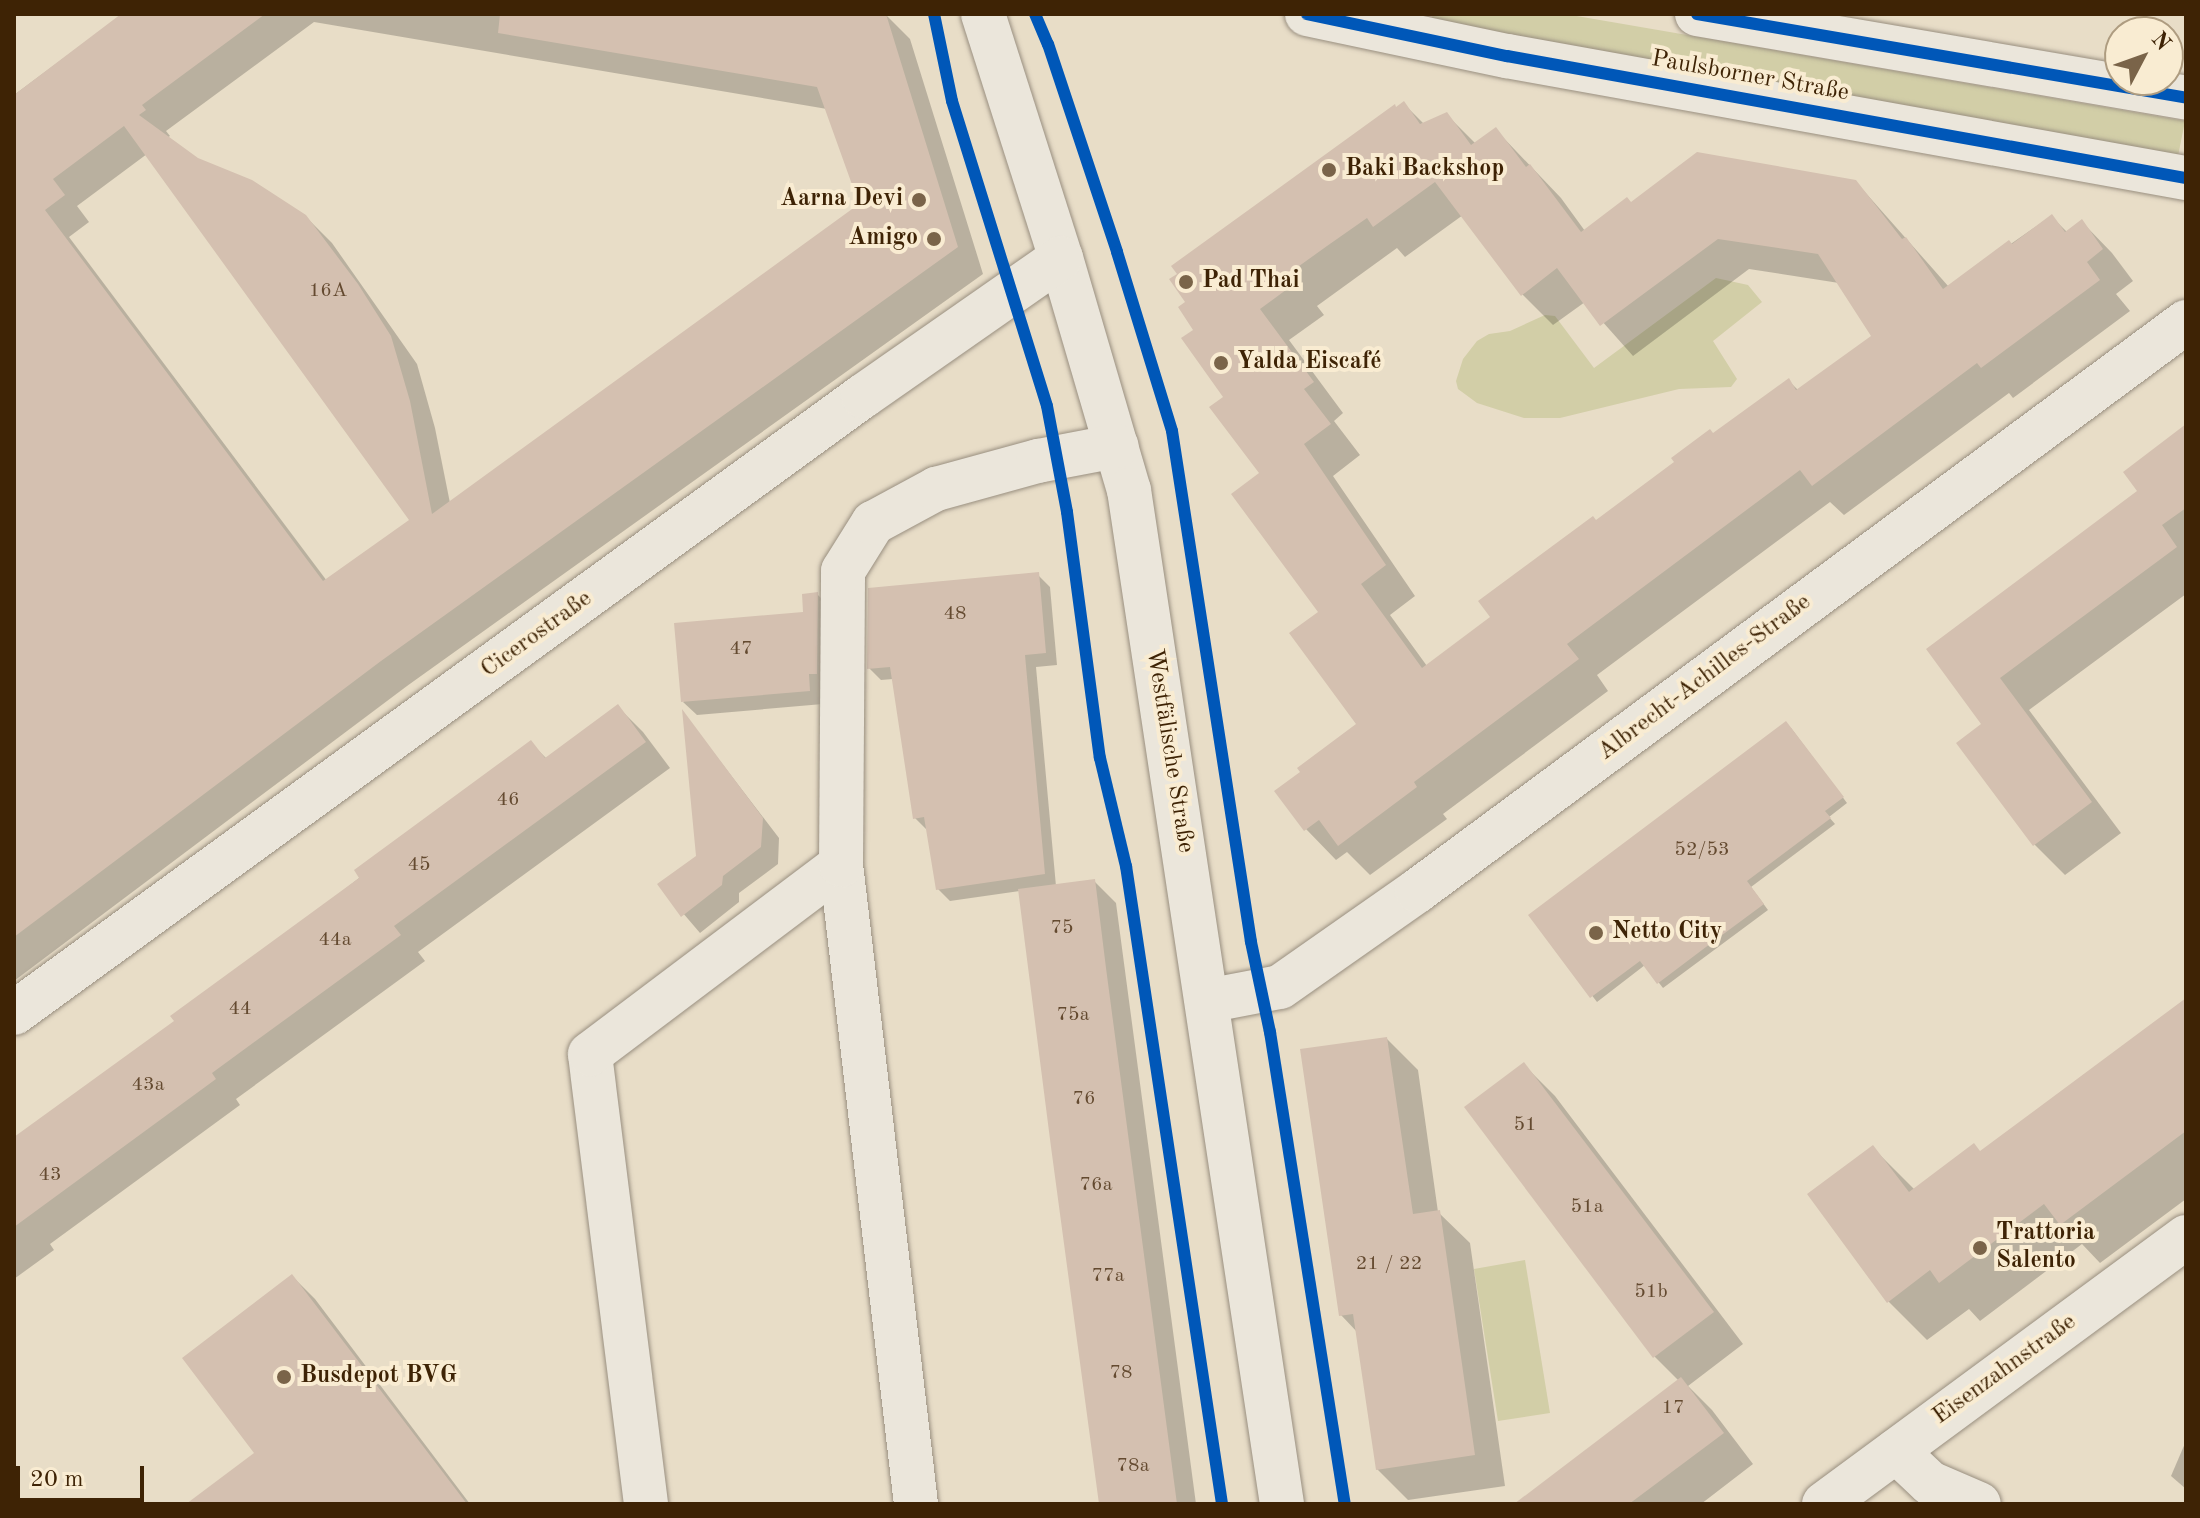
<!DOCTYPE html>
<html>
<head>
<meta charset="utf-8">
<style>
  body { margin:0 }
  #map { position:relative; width:2200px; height:1518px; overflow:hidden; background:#e8ddc7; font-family:"Old Standard TT",serif }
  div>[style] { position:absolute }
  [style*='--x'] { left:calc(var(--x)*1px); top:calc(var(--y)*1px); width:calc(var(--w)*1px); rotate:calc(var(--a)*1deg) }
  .green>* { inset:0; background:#d2cea7 }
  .shadow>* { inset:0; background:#0003 }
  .building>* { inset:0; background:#d4c0b0 }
  .roads { filter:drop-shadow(0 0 2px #998f80) drop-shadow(0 0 2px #998f80) }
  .minor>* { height:44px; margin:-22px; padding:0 22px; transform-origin:22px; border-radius:22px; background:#ebe6db }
  .cycleway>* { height:12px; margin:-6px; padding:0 6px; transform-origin:6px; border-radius:6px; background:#0057b8 }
  .dots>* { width:22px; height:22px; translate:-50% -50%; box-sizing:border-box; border:4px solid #f9ecd2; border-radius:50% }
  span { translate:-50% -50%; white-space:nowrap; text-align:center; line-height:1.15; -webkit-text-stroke:8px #f9ecd2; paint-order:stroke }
  .number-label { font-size:20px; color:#644a30 }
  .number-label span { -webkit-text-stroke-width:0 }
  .street-label { font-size:24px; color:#3e2305 }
  .poi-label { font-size:24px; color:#3e2305; font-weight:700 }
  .left { translate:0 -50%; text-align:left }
  .right { translate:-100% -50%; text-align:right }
  .frame { position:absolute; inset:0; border:16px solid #3e2305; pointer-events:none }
  .north { position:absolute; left:2104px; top:16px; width:80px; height:80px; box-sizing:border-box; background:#f9ecd2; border:2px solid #ae9c80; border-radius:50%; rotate:49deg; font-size:22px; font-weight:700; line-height:32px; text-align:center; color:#3e2305 }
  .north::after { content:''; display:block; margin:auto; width:28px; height:36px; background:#7a6449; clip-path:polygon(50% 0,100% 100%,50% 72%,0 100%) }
  .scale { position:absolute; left:16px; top:1466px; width:128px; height:36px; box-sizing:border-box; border:4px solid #3e2305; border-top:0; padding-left:10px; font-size:24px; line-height:28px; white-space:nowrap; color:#3e2305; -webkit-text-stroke:6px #f9ecd2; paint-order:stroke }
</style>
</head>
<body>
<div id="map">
  <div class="green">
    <div style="clip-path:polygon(1433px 14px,1565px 14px,2185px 121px,2178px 156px,1431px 22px)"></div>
    <div style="clip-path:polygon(1716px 278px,1748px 285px,1762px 302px,1713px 341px,1737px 379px,1731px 387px,1679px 389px,1560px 418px,1524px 418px,1477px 403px,1458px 389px,1456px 381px,1463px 359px,1477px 341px,1489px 334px,1510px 331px,1545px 315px,1555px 316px,1594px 368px)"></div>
    <div style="clip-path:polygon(1525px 1260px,1550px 1413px,1498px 1421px,1474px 1269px)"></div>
  </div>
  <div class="shadow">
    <div style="clip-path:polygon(evenodd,123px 14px,885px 14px,910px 39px,983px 274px,407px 686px,14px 981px,14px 95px,123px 14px,314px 22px,827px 109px,861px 205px,450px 503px,435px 428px,417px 364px,332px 243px,305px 216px,197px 160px,167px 138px,170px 136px,166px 131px,314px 22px,123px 14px,147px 154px,412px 521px,327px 581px,69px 237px,89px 222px,77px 206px,147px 154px)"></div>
    <div style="clip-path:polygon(evenodd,1404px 104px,1424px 124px,1446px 114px,1476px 144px,1496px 130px,1561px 198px,1585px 231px,1631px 204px,1856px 182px,1949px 287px,2051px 216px,2068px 233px,2082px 222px,2112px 253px,2133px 281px,2116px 294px,2130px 311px,2013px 398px,2009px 393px,1844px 515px,1830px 502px,1597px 675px,1608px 691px,1443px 814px,1447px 819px,1370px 875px,1347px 852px,1336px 860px,1306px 829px,1358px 724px,1321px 612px,1196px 330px,1404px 104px,1463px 215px,1522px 294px,1553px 325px,1585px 302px,1633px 356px,1749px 269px,1839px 283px,1874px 336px,1799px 391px,1789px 381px,1714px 435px,1596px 523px,1493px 618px,1427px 666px,1390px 615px,1415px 596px,1333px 476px,1360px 455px,1334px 421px,1343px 413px,1289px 340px,1324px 315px,1317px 306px,1397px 248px,1405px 257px,1463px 215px)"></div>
    <div style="clip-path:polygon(2186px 427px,2186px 594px,2029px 710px,2121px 833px,2065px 875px,2034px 844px,1984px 725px,1929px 650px,2140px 492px)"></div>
    <div style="clip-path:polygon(1038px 575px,1050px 587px,1057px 665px,1036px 667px,1056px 886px,1094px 881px,1116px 903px,1196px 1504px,1101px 1504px,1020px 891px,950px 901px,938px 889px,927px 830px,915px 818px,893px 679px,881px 680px,869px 668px)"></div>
    <div style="clip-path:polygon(817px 594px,831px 608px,823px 704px,697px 715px,683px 702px,805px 613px)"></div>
    <div style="clip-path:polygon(618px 707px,643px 732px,670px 768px,418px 952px,425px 961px,236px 1099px,240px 1105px,50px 1244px,54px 1250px,14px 1279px,14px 1140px,177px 1021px,531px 743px,547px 759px)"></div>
    <div style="clip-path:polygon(684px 714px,779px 838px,778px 864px,739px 893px,739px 902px,700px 933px,659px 885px,698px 856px)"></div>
    <div style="clip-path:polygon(1791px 728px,1847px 803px,1829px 817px,1835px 824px,1751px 887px,1768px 910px,1663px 988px,1645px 965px,1597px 1002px,1530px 915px)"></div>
    <div style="clip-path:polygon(2186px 1000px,2186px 1199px,2100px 1263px,2082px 1244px,1980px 1321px,1969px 1309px,1927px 1340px,1888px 1301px,1873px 1148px,1915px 1190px,1981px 1152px)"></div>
    <div style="clip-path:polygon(1387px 1039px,1418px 1070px,1438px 1212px,1470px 1243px,1505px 1486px,1408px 1500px,1377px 1469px,1358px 1333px,1341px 1315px)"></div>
    <div style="clip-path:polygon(1524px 1065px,1555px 1096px,1743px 1344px,1688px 1386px,1712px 1410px,1753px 1464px,1701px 1504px,1517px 1504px,1679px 1381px,1655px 1357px)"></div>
    <div style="clip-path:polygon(292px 1276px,315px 1299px,470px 1504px,190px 1504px,257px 1453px)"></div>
    <div style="clip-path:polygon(2186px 1441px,2186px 1489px,2171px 1476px)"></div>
  </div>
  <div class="building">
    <div style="clip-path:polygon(evenodd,121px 14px,265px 14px,142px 105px,146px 110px,139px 115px,198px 158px,252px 180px,306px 215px,358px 284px,391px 336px,410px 401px,432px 514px,859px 204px,817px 87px,498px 33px,500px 14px,886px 14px,958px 247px,381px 661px,14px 937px,14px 95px,121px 14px,124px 126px,409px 520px,323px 581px,45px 210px,65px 195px,53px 179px,124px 126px)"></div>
    <div style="clip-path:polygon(evenodd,1404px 101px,1420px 124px,1447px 112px,1471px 145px,1496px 127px,1526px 167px,1530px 164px,1581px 232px,1627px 197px,1631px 202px,1697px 152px,1856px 180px,1902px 239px,1906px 237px,1943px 289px,2009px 240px,2012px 244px,2052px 214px,2065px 232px,2082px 219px,2103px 249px,2087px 262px,2100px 280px,1981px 368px,1977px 363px,1812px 486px,1800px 470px,1567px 644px,1579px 659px,1414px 782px,1417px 787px,1338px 846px,1319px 820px,1304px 831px,1274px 791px,1300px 772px,1297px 768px,1356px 724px,1289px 633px,1318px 612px,1231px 494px,1259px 473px,1209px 407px,1223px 397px,1181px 338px,1193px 330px,1178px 307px,1185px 302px,1169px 279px,1177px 274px,1171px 266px,1395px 104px,1396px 107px,1404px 101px,1435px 182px,1521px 296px,1557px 268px,1600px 326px,1718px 239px,1818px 254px,1871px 336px,1796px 390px,1789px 378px,1713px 433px,1710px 429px,1671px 458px,1674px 462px,1596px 520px,1593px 516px,1478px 601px,1490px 617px,1422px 668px,1361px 584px,1386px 565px,1304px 444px,1331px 424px,1304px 389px,1314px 382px,1260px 309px,1294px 284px,1288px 274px,1327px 246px,1367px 218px,1373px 227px,1435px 182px)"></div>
    <div style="clip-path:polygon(2186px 424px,2186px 508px,2162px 525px,2177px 547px,2000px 678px,2092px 802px,2033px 846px,1956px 743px,1981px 724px,1926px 649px,2137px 491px,2123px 472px)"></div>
    <div style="clip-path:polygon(1039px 572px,1046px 653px,1025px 655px,1045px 874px,936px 890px,924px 817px,913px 819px,890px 667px,867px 669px,868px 588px)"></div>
    <div style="clip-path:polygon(818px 592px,817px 674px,809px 674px,810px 691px,681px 702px,674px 623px,803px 612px,802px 594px)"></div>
    <div style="clip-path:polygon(618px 704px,646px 742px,394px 926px,401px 935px,212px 1073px,216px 1079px,14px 1227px,14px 1137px,174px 1021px,170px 1016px,359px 878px,354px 870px,531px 740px,545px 758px)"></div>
    <div style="clip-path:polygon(682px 709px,763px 818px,761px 847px,723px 876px,722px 885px,681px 917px,657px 884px,696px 856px)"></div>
    <div style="clip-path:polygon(1786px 721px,1844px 797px,1825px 811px,1831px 818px,1747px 881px,1764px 904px,1706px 947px,1657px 984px,1640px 961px,1590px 998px,1528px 915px)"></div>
    <div style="clip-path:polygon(1095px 879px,1106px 968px,1177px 1504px,1099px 1504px,1051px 1147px,1018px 889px)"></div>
    <div style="clip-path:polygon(2186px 998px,2186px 1131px,2060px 1225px,2044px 1204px,1939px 1283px,1930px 1270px,1887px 1303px,1807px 1194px,1873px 1145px,1909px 1192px,1974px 1143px,1980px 1151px)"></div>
    <div style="clip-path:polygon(1387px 1037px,1413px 1214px,1440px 1210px,1475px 1455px,1376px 1470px,1353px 1314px,1339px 1316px,1300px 1049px)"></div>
    <div style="clip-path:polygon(1524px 1062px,1714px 1312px,1653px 1358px,1464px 1107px)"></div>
    <div style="clip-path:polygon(292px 1274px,467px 1504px,186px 1504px,254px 1453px,182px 1358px)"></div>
    <div style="clip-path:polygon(1681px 1377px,1724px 1433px,1629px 1504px,1514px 1504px)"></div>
  </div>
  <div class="roads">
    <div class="minor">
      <div style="--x:983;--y:14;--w:256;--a:72.3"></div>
      <div style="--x:1061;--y:258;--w:242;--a:73.7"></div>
      <div style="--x:1129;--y:490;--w:1025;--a:81.42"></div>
      <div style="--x:1307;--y:14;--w:204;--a:11.9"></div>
      <div style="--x:1507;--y:56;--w:690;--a:10.19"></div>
      <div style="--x:1697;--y:14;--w:496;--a:9.7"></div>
      <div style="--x:1207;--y:1001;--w:74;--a:-10.9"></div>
      <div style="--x:1280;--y:987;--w:167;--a:-35"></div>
      <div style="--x:1417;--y:891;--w:957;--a:-36.5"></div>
      <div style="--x:14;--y:1013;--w:1050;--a:-36.01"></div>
      <div style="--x:863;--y:396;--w:241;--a:-34.9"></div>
      <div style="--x:1896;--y:1451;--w:47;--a:43.3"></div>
      <div style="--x:1930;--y:1483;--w:53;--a:23.2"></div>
      <div style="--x:646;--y:1504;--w:453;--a:-97.1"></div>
      <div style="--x:590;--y:1054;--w:314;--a:-37"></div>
      <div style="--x:916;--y:1504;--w:643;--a:-96.69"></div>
      <div style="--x:841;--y:865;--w:294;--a:-89.6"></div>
      <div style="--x:843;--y:571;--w:57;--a:-58"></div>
      <div style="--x:873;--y:523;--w:72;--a:-28.4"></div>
      <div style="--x:936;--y:489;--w:106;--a:-15.4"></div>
      <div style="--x:1038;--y:461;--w:80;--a:-10.8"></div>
      <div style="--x:1824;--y:1504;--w:450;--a:-36.4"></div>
    </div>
  </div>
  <div class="cycleway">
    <div style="--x:934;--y:14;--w:89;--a:78.3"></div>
    <div style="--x:952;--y:101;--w:319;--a:72.7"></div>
    <div style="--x:1047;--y:406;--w:108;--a:79.3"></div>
    <div style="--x:1067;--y:512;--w:248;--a:82.4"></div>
    <div style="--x:1100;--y:758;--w:111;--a:76.5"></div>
    <div style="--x:1126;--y:866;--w:645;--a:81.44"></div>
    <div style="--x:1035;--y:14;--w:33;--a:67"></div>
    <div style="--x:1048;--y:44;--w:219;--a:71.6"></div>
    <div style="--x:1117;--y:252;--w:187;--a:72.9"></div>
    <div style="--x:1172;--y:431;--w:517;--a:81.21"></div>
    <div style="--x:1251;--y:942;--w:92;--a:78.1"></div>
    <div style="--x:1270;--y:1032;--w:478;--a:81"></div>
    <div style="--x:1307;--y:14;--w:204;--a:11.9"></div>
    <div style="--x:1507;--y:56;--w:690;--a:10.19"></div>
    <div style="--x:1697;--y:14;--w:496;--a:9.7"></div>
  </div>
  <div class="dots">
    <div style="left:1329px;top:170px;background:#7a6449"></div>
    <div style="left:919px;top:200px;background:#7a6449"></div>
    <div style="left:934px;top:239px;background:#7a6449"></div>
    <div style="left:1186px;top:282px;background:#7a6449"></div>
    <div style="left:1221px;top:363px;background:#7a6449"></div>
    <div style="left:1596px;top:933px;background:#7a6449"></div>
    <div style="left:1980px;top:1248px;background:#7a6449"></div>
    <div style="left:284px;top:1377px;background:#7a6449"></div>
  </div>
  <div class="number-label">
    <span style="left:328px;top:291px">16A</span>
    <span style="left:955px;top:614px">48</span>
    <span style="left:741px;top:649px">47</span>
    <span style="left:508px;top:800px">46</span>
    <span style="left:1702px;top:850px">52/53</span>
    <span style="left:419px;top:865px">45</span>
    <span style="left:1062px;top:928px">75</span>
    <span style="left:335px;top:940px">44a</span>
    <span style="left:240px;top:1009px">44</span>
    <span style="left:1073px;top:1015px">75a</span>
    <span style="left:148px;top:1085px">43a</span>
    <span style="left:1084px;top:1099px">76</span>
    <span style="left:1525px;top:1125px">51</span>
    <span style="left:50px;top:1175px">43</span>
    <span style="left:1096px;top:1185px">76a</span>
    <span style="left:1587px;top:1207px">51a</span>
    <span style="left:1389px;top:1264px">21 / 22</span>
    <span style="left:1108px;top:1276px">77a</span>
    <span style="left:1651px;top:1292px">51b</span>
    <span style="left:1121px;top:1373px">78</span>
    <span style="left:1673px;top:1408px">17</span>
    <span style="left:1133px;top:1466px">78a</span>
  </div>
  <div class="street-label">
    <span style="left:1750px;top:77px;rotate:10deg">Paulsborner Straße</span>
    <span style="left:537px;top:635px;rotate:-36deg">Cicerostraße</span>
    <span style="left:1705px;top:678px;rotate:-37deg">Albrecht-Achilles-Straße</span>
    <span style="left:1169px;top:751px;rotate:81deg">Westfälische Straße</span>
    <span style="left:2005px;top:1370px;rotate:-36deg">Eisenzahnstraße</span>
  </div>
  <div class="poi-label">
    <span class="left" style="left:1345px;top:170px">Baki Backshop</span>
    <span class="right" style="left:903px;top:200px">Aarna Devi</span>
    <span class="right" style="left:918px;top:239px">Amigo</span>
    <span class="left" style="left:1202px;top:282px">Pad Thai</span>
    <span class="left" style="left:1237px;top:363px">Yalda Eiscafé</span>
    <span class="left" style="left:1612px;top:933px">Netto City</span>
    <span class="left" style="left:1996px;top:1248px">Trattoria<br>Salento</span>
    <span class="left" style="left:300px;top:1377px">Busdepot BVG</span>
  </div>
  <div class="frame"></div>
  <div class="north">N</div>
  <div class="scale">20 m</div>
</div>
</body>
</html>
